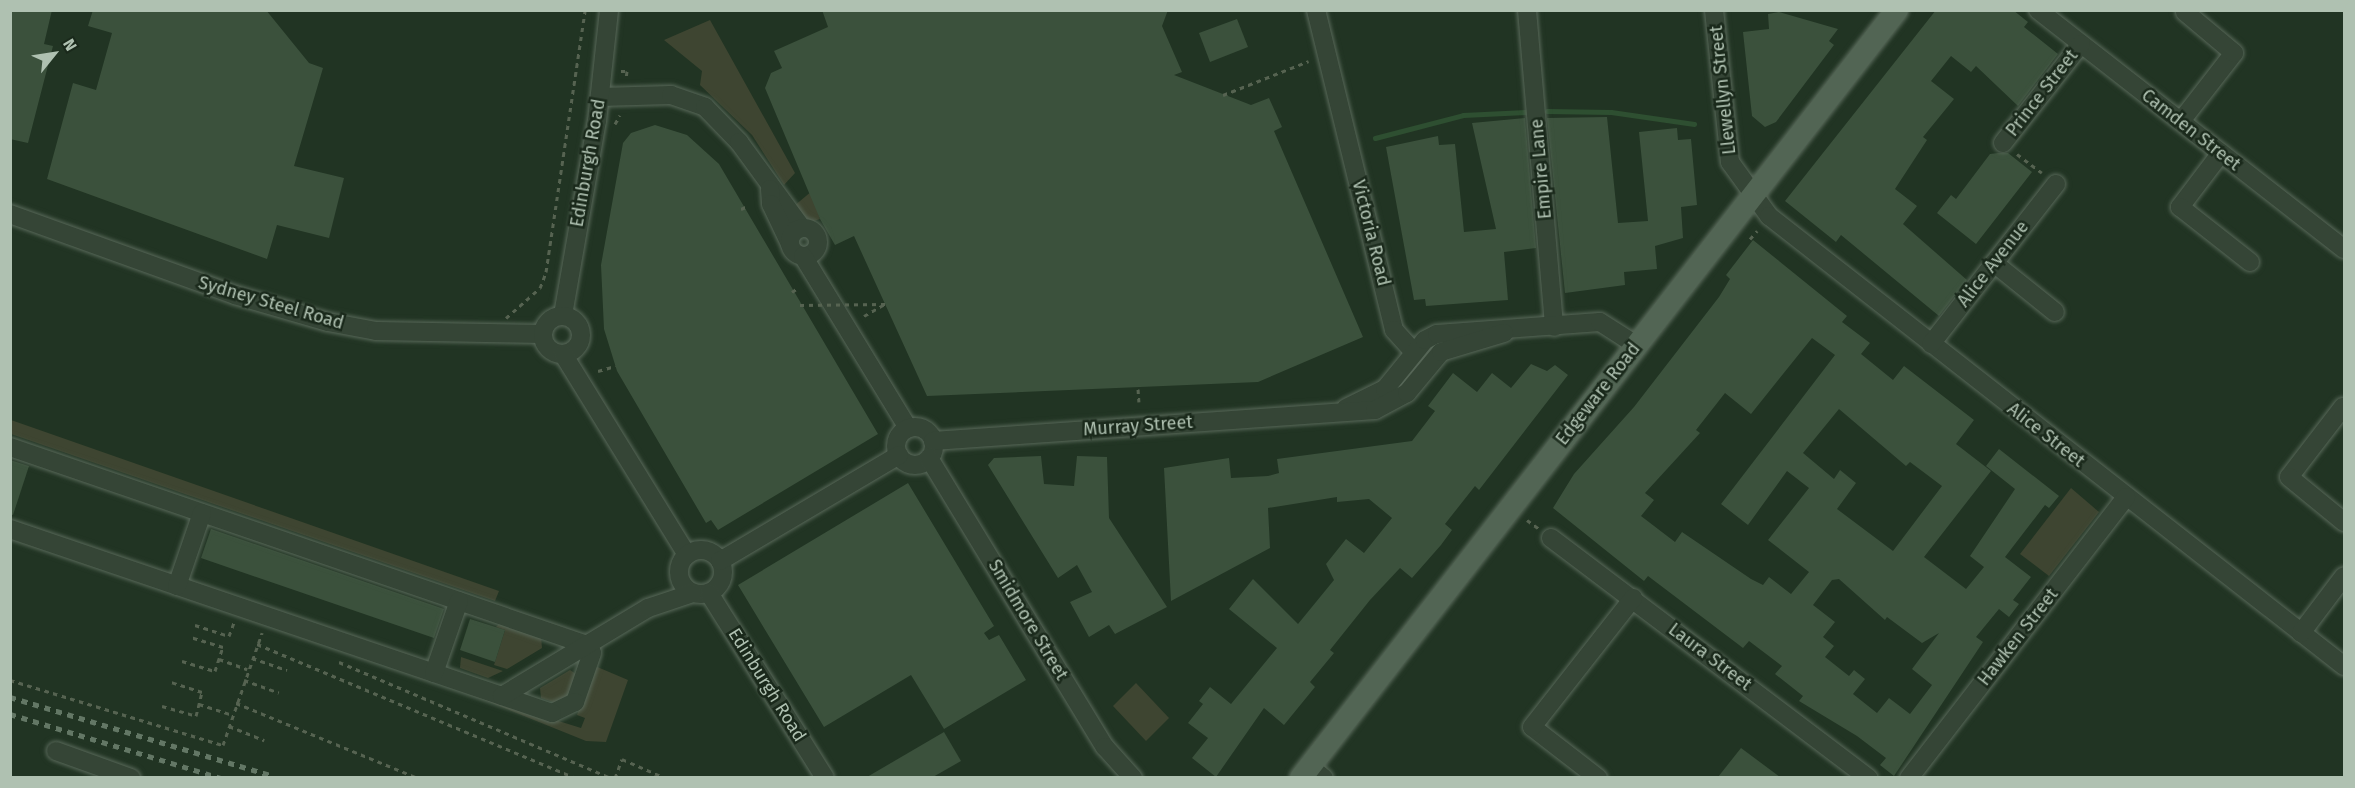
<!DOCTYPE html>
<html>
<head>
<meta charset="utf-8">
<style>
  body { margin:0 }
  #map { position:relative; width:2355px; height:788px; overflow:hidden; background:#213423; font-family:"Fira Sans",sans-serif }
  div>[style] { position:absolute }
  [style*='--x'] { left:calc(var(--x)*1px); top:calc(var(--y)*1px); width:calc(var(--w)*1px); rotate:calc(var(--a)*1deg) }
  .green>* { inset:0; background:#3e4531 }
  .stream>* { height:5px; margin:-2.5px; padding:0 2.5px; transform-origin:2.5px; border-radius:2.5px; background:#2e4f31 }
  .building>* { inset:0; background:#3b513c }
  .path>* { height:3px; margin-top:-1.5px; transform-origin:0; background:repeating-linear-gradient(90deg,#566351 0 4.5px,transparent 0 9px) }
  .roads { filter:drop-shadow(0 0 2px #586859) drop-shadow(0 0 2px #586859) }
  .minor>* { height:18px; margin:-9px; padding:0 9px; transform-origin:9px; border-radius:9px; background:#354536 }
  .minor>.ring { margin:-9px; padding:0; box-sizing:content-box; background:none; border:18px solid #354536; border-radius:50% }
  .major>* { height:22px; margin:-11px; padding:0 11px; transform-origin:11px; border-radius:11px; background:#526554 }
  .rail>* { height:4.5px; margin-top:-2.25px; transform-origin:0; background:repeating-linear-gradient(90deg,#637765 0 6px,transparent 0 12px) }
  .path-bridge>* { height:3px; margin-top:-1.5px; transform-origin:0; background:repeating-linear-gradient(90deg,#566351 0 4.5px,transparent 0 9px) }
  span { translate:-50% -50%; white-space:nowrap; text-align:center; line-height:1.15; -webkit-text-stroke:5px #1a291b; paint-order:stroke }
  .street-label { font-size:18px; color:#afc1b1 }
  .frame { position:absolute; inset:0; border:12px solid #afc1b1; pointer-events:none }
  .north { position:absolute; left:24px; top:24px; width:60px; height:60px; -webkit-text-stroke:4px #1a291b; paint-order:stroke; rotate:60deg; font-size:16px; font-weight:700; line-height:24px; text-align:center; color:#afc1b1 }
  .north::after { content:''; display:block; margin:auto; width:21px; height:27px; background:#afc1b1; clip-path:polygon(50% 0,100% 100%,50% 72%,0 100%) }
</style>
</head>
<body>
<div id="map">
  <div class="green">
    <div style="clip-path:polygon(710px 20px,795px 173px,784px 185px,752px 135px,700px 85px,702px 71px,664px 40px)"></div>
    <div style="clip-path:polygon(812px 191px,820px 219px,811px 222px,794px 206px)"></div>
    <div style="clip-path:polygon(11px 420px,499px 591px,495px 601px,11px 434px)"></div>
    <div style="clip-path:polygon(2071px 488px,2099px 512px,2049px 576px,2020px 554px)"></div>
    <div style="clip-path:polygon(501px 622px,541px 636px,542px 648px,507px 669px,494px 665px,505px 630px,496px 627px)"></div>
    <div style="clip-path:polygon(461px 657px,503px 671px,488px 678px,460px 668px)"></div>
    <div style="clip-path:polygon(595px 666px,628px 680px,606px 742px,586px 741px,465px 692px,581px 728px,585px 718px,577px 715px)"></div>
    <div style="clip-path:polygon(570px 670px,576px 674px,568px 697px,556px 703px,541px 698px,540px 688px)"></div>
    <div style="clip-path:polygon(1136px 683px,1169px 718px,1146px 741px,1113px 706px)"></div>
  </div>
  <div class="stream">
    <div style="--x:1547;--y:111;--w:64;--a:0.9"></div>
    <div style="--x:1611;--y:112;--w:84;--a:8.2"></div>
    <div style="--x:1375;--y:138;--w:91;--a:-14.6"></div>
    <div style="--x:1463;--y:115;--w:63;--a:-2.7"></div>
  </div>
  <div class="building">
    <div style="clip-path:polygon(10px 10px,52px 10px,44px 44px,53px 46px,28px 143px,10px 139px)"></div>
    <div style="clip-path:polygon(93px 10px,266px 10px,309px 63px,323px 68px,294px 166px,344px 178px,329px 238px,277px 225px,267px 259px,47px 179px,73px 83px,96px 90px,112px 33px,88px 26px)"></div>
    <div style="clip-path:polygon(822px 10px,1168px 10px,1162px 26px,1182px 72px,1174px 75px,1251px 105px,1269px 98px,1282px 127px,1274px 131px,1363px 337px,1258px 382px,927px 396px,854px 236px,835px 245px,820px 219px,765px 88px,771px 73px,782px 68px,774px 51px,828px 27px)"></div>
    <div style="clip-path:polygon(1936px 10px,2013px 10px,2028px 22px,2024px 27px,2058px 54px,2018px 106px,1976px 66px,1971px 72px,1951px 56px,1931px 81px,1954px 99px,1923px 137px,1927px 140px,1895px 189px,1917px 206px,1903px 224px,1967px 280px,1939px 316px,1841px 235px,1836px 242px,1785px 201px)"></div>
    <div style="clip-path:polygon(1779px 12px,1838px 29px,1829px 41px,1834px 45px,1776px 122px,1765px 127px,1752px 116px,1743px 32px,1769px 29px,1768px 14px)"></div>
    <div style="clip-path:polygon(1237px 19px,1248px 47px,1210px 62px,1199px 33px)"></div>
    <div style="clip-path:polygon(1607px 117px,1618px 223px,1648px 221px,1639px 132px,1677px 128px,1678px 140px,1691px 139px,1697px 205px,1681px 207px,1683px 238px,1655px 246px,1657px 269px,1624px 272px,1625px 285px,1565px 293px,1547px 118px)"></div>
    <div style="clip-path:polygon(1525px 118px,1536px 248px,1504px 252px,1508px 300px,1426px 306px,1425px 299px,1414px 300px,1386px 147px,1438px 136px,1439px 145px,1455px 144px,1464px 232px,1496px 229px,1472px 123px)"></div>
    <div style="clip-path:polygon(655px 125px,687px 135px,719px 164px,878px 434px,718px 530px,711px 520px,706px 523px,617px 371px,604px 329px,601px 265px,623px 143px,631px 133px)"></div>
    <div style="clip-path:polygon(1998px 153px,2008px 153px,2032px 172px,1976px 244px,1937px 213px,1951px 195px,1956px 199px,1990px 154px)"></div>
    <div style="clip-path:polygon(evenodd,1753px 240px,1847px 316px,1842px 322px,1870px 343px,1861px 354px,1893px 380px,1904px 366px,1974px 420px,1956px 444px,1991px 471px,1924px 557px,1966px 589px,1984px 567px,1970px 556px,2015px 489px,1986px 466px,1999px 449px,2059px 496px,2049px 508px,2045px 505px,2005px 557px,2031px 577px,2013px 600px,2019px 604px,2009px 617px,1999px 609px,1976px 637px,1983px 642px,1894px 776px,1880px 765px,1886px 758px,1857px 736px,1799px 701px,1803px 696px,1775px 674px,1782px 666px,1749px 641px,1743px 648px,1648px 576px,1644px 581px,1553px 508px,1574px 474px,1634px 407px,1719px 297px,1730px 279px,1726px 275px,1753px 240px,1812px 338px,1835px 355px,1721px 504px,1748px 525px,1787px 471px,1809px 488px,1768px 540px,1809px 572px,1791px 594px,1769px 577px,1763px 585px,1751px 579px,1682px 532px,1675px 542px,1641px 516px,1654px 500px,1645px 493px,1700px 433px,1696px 430px,1725px 393px,1751px 414px,1812px 338px,1753px 240px,1839px 409px,1906px 466px,1910px 462px,1942px 486px,1893px 551px,1837px 509px,1856px 483px,1840px 470px,1834px 479px,1803px 453px,1839px 409px,1753px 240px,1839px 579px,1885px 620px,1887px 617px,1922px 643px,1939px 633px,1912px 669px,1932px 685px,1910px 714px,1889px 698px,1877px 713px,1853px 694px,1865px 679px,1854px 670px,1849px 676px,1825px 657px,1834px 646px,1823px 637px,1835px 622px,1813px 605px,1832px 580px,1839px 579px)"></div>
    <div style="clip-path:polygon(1531px 364px,1547px 371px,1555px 365px,1568px 375px,1479px 490px,1475px 486px,1445px 524px,1452px 530px,1441px 545px,1412px 578px,1400px 568px,1370px 600px,1330px 650px,1334px 653px,1310px 682px,1315px 687px,1284px 725px,1264px 708px,1216px 777px,1192px 758px,1208px 738px,1188px 723px,1203px 704px,1199px 701px,1210px 687px,1231px 704px,1277px 648px,1229px 609px,1253px 579px,1298px 624px,1334px 580px,1326px 564px,1346px 539px,1364px 553px,1392px 518px,1369px 499px,1337px 502px,1337px 497px,1268px 508px,1270px 548px,1171px 601px,1164px 468px,1229px 458px,1231px 478px,1268px 476px,1279px 473px,1277px 459px,1412px 441px,1435px 411px,1428px 406px,1453px 373px,1477px 392px,1492px 373px,1511px 388px)"></div>
    <div style="clip-path:polygon(1041px 456px,1044px 484px,1074px 486px,1077px 456px,1107px 457px,1109px 518px,1167px 607px,1115px 634px,1109px 625px,1089px 637px,1070px 602px,1092px 592px,1077px 565px,1058px 578px,988px 465px,994px 458px)"></div>
    <div style="clip-path:polygon(10px 460px,29px 466px,13px 515px,10px 514px)"></div>
    <div style="clip-path:polygon(908px 483px,994px 626px,984px 633px,989px 640px,999px 635px,1026px 680px,944px 729px,911px 675px,824px 727px,738px 585px)"></div>
    <div style="clip-path:polygon(211px 529px,444px 609px,434px 638px,201px 558px)"></div>
    <div style="clip-path:polygon(470px 619px,505px 630px,495px 662px,460px 650px)"></div>
    <div style="clip-path:polygon(944px 732px,961px 761px,933px 777px,867px 777px)"></div>
    <div style="clip-path:polygon(1741px 748px,1780px 777px,1718px 777px)"></div>
  </div>
  <div class="path">
    <div style="--x:621;--y:71;--w:6;--a:0"></div>
    <div style="--x:627;--y:71;--w:8;--a:97"></div>
    <div style="--x:1223;--y:95;--w:92;--a:-21.6"></div>
    <div style="--x:615;--y:124;--w:10;--a:-61"></div>
    <div style="--x:2017;--y:154;--w:31;--a:37"></div>
    <div style="--x:741;--y:209;--w:8;--a:-23"></div>
    <div style="--x:1750;--y:239;--w:11;--a:-49"></div>
    <div style="--x:792;--y:292;--w:7;--a:-34"></div>
    <div style="--x:864;--y:316;--w:24;--a:-30"></div>
    <div style="--x:506;--y:318;--w:45;--a:-41.4"></div>
    <div style="--x:540;--y:288;--w:17;--a:-69"></div>
    <div style="--x:546;--y:272;--w:265;--a:-81.5"></div>
    <div style="--x:598;--y:371;--w:18;--a:-16"></div>
    <div style="--x:1138;--y:389;--w:13;--a:86"></div>
    <div style="--x:1527;--y:520;--w:14;--a:36"></div>
    <div style="--x:195;--y:625;--w:36;--a:18"></div>
    <div style="--x:229;--y:636;--w:15;--a:-70"></div>
    <div style="--x:257;--y:644;--w:346;--a:22.8"></div>
    <div style="--x:252;--y:658;--w:37;--a:19"></div>
    <div style="--x:219;--y:659;--w:30;--a:20"></div>
    <div style="--x:182;--y:661;--w:34;--a:17"></div>
    <div style="--x:215;--y:671;--w:25;--a:-72"></div>
    <div style="--x:223;--y:647;--w:34;--a:-163"></div>
    <div style="--x:339;--y:662;--w:296;--a:23.1"></div>
    <div style="--x:10;--y:680;--w:223;--a:17"></div>
    <div style="--x:223;--y:745;--w:119;--a:-70.8"></div>
    <div style="--x:244;--y:680;--w:37;--a:20"></div>
    <div style="--x:236;--y:703;--w:197;--a:22.4"></div>
    <div style="--x:199;--y:704;--w:35;--a:18"></div>
    <div style="--x:162;--y:706;--w:35;--a:16"></div>
    <div style="--x:196;--y:716;--w:25;--a:-76"></div>
    <div style="--x:202;--y:692;--w:33;--a:-162"></div>
    <div style="--x:229;--y:726;--w:38;--a:22"></div>
    <div style="--x:615;--y:778;--w:20;--a:-70"></div>
    <div style="--x:622;--y:759;--w:47;--a:23.8"></div>
  </div>
  <div class="roads">
    <div class="minor">
      <div style="--x:1316;--y:10;--w:329;--a:76.3"></div>
      <div style="--x:1394;--y:330;--w:30;--a:48"></div>
      <div style="--x:1527;--y:10;--w:318;--a:85.1"></div>
      <div style="--x:1714;--y:10;--w:153;--a:84"></div>
      <div style="--x:1730;--y:162;--w:67;--a:54.2"></div>
      <div style="--x:1769;--y:216;--w:730;--a:38.05"></div>
      <div style="--x:2038;--y:10;--w:388;--a:38"></div>
      <div style="--x:600;--y:97;--w:71;--a:-1.6"></div>
      <div style="--x:671;--y:95;--w:36;--a:19"></div>
      <div style="--x:705;--y:107;--w:49;--a:45.8"></div>
      <div style="--x:739;--y:142;--w:107;--a:53.8"></div>
      <div style="--x:2181;--y:121;--w:86;--a:-52.1"></div>
      <div style="--x:2234;--y:53;--w:64;--a:-140.1"></div>
      <div style="--x:2003;--y:143;--w:126;--a:-51.8"></div>
      <div style="--x:2221;--y:153;--w:68;--a:127.2"></div>
      <div style="--x:2180;--y:207;--w:89;--a:38.2"></div>
      <div style="--x:770;--y:189;--w:15;--a:86"></div>
      <div style="--x:771;--y:204;--w:44;--a:64.6"></div>
      <div style="--x:10;--y:214;--w:239;--a:19.8"></div>
      <div style="--x:235;--y:295;--w:97;--a:16.2"></div>
      <div style="--x:328;--y:322;--w:49;--a:10.6"></div>
      <div style="--x:376;--y:331;--w:166;--a:1"></div>
      <div class="ring" style="left:790px;top:228px;width:10px;height:10px"></div>
      <div style="--x:803;--y:256;--w:202;--a:58.6"></div>
      <div style="--x:1994;--y:263;--w:78;--a:38.8"></div>
      <div style="--x:563;--y:315;--w:197;--a:-80.1"></div>
      <div style="--x:597;--y:121;--w:112;--a:-83.8"></div>
      <div class="ring" style="left:543px;top:316px;width:20px;height:20px"></div>
      <div style="--x:1931;--y:344;--w:203;--a:-52"></div>
      <div style="--x:563;--y:354;--w:236;--a:58.3"></div>
      <div style="--x:2343;--y:407;--w:88;--a:127.6"></div>
      <div style="--x:2289;--y:477;--w:71;--a:39.3"></div>
      <div style="--x:1346;--y:408;--w:43;--a:-26"></div>
      <div style="--x:1385;--y:389;--w:63;--a:-50.8"></div>
      <div style="--x:1425;--y:340;--w:13;--a:-27"></div>
      <div style="--x:1437;--y:334;--w:163;--a:-4.2"></div>
      <div style="--x:1600;--y:322;--w:43;--a:32.6"></div>
      <div class="ring" style="left:896px;top:427px;width:20px;height:20px"></div>
      <div style="--x:933;--y:441;--w:443;--a:-4"></div>
      <div style="--x:1375;--y:410;--w:36;--a:-28"></div>
      <div style="--x:1407;--y:393;--w:53;--a:-50.3"></div>
      <div style="--x:1441;--y:352;--w:66;--a:-16.8"></div>
      <div style="--x:10;--y:447;--w:610;--a:18.94"></div>
      <div style="--x:587;--y:645;--w:9;--a:58"></div>
      <div style="--x:592;--y:653;--w:52;--a:109.1"></div>
      <div style="--x:575;--y:702;--w:25;--a:154"></div>
      <div style="--x:552;--y:713;--w:572;--a:-161.25"></div>
      <div style="--x:929;--y:458;--w:338;--a:58.7"></div>
      <div style="--x:1105;--y:747;--w:42;--a:47.9"></div>
      <div style="--x:1551;--y:538;--w:398;--a:37.1"></div>
      <div class="ring" style="left:679px;top:550px;width:26px;height:26px"></div>
      <div style="--x:720;--y:561;--w:208;--a:-30.6"></div>
      <div style="--x:177;--y:586;--w:77;--a:-71.1"></div>
      <div style="--x:709;--y:593;--w:218;--a:57.9"></div>
      <div style="--x:2301;--y:633;--w:71;--a:-53"></div>
      <div style="--x:434;--y:673;--w:76;--a:-70.9"></div>
      <div style="--x:502;--y:696;--w:170;--a:-31.1"></div>
      <div style="--x:648;--y:608;--w:47;--a:-18.4"></div>
      <div style="--x:56;--y:751;--w:80;--a:19.8"></div>
      <div style="--x:1309;--y:766;--w:19;--a:39"></div>
      <div style="--x:1598;--y:778;--w:83;--a:-142.3"></div>
      <div style="--x:1532;--y:727;--w:164;--a:-51.9"></div>
      <div style="--x:1909;--y:778;--w:355;--a:-52.3"></div>
    </div>
    <div class="major">
      <div style="--x:1301;--y:778;--w:972;--a:-52.19"></div>
    </div>
  </div>
  <div class="rail">
    <div style="--x:10;--y:697;--w:275;--a:16.7"></div>
    <div style="--x:10;--y:714;--w:220;--a:16.9"></div>
  </div>
  <div class="path-bridge">
    <div style="--x:800;--y:305;--w:85;--a:-0.7"></div>
  </div>
  <div class="street-label">
    <span style="left:1723px;top:90px;rotate:-96deg">Llewellyn Street</span>
    <span style="left:2042px;top:93px;rotate:-52deg">Prince Street</span>
    <span style="left:2191px;top:130px;rotate:38deg">Camden Street</span>
    <span style="left:588px;top:163px;rotate:-80deg">Edinburgh Road</span>
    <span style="left:1541px;top:169px;rotate:-95deg">Empire Lane</span>
    <span style="left:1371px;top:233px;rotate:76deg">Victoria Road</span>
    <span style="left:1993px;top:264px;rotate:-52deg">Alice Avenue</span>
    <span style="left:271px;top:303px;rotate:16deg">Sydney Steel Road</span>
    <span style="left:1598px;top:394px;rotate:-52deg">Edgeware Road</span>
    <span style="left:1138px;top:426px;rotate:-4deg">Murray Street</span>
    <span style="left:2046px;top:435px;rotate:38deg">Alice Street</span>
    <span style="left:1028px;top:620px;rotate:59deg">Smidmore Street</span>
    <span style="left:2018px;top:637px;rotate:-52deg">Hawken Street</span>
    <span style="left:1710px;top:657px;rotate:37deg">Laura Street</span>
    <span style="left:767px;top:685px;rotate:58deg">Edinburgh Road</span>
  </div>
  <div class="frame"></div>
  <div class="north">N</div>
</div>
</body>
</html>
